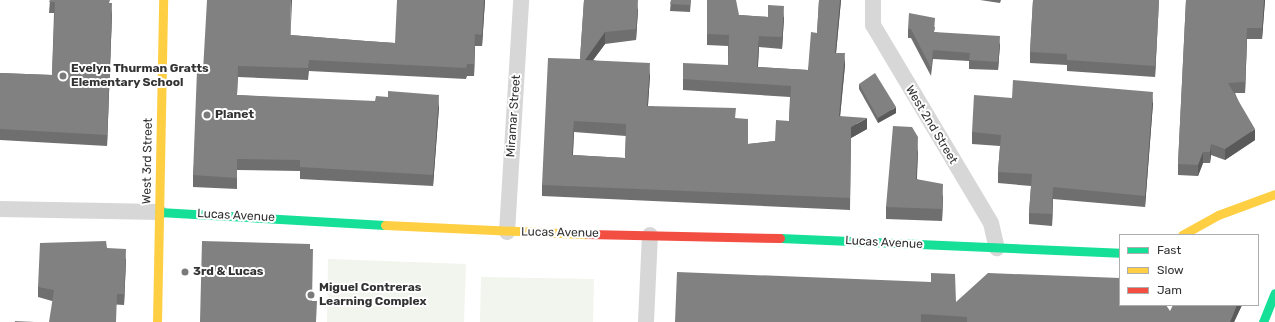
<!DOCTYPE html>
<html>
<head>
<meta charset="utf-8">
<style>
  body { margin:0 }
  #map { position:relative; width:1275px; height:322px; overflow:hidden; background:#fff; font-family:Rubik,sans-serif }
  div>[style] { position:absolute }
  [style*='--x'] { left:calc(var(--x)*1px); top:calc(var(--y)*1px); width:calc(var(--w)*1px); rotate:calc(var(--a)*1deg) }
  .green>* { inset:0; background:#f1f5ed }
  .street>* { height:16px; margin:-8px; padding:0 8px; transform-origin:8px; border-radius:8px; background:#d7d7d7 }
  .fast>* { height:9px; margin:-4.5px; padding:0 4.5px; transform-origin:4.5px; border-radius:4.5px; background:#16e098 }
  .slow>* { height:9px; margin:-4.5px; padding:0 4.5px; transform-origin:4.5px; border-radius:4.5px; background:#ffcf43 }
  .jam>* { height:9px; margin:-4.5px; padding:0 4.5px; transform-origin:4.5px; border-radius:4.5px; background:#f24e42 }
  .wall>* { inset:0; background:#6f6f6f }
  .shaded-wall>* { inset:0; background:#5a5a5a }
  .building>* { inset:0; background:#818181 }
  .dots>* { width:11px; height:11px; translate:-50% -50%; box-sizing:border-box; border:2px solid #fff; border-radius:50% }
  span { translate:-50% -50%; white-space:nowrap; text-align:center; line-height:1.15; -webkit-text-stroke:4px #fff; paint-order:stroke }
  .poi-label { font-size:12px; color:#333; font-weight:700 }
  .left { translate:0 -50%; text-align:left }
  .street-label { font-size:12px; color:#333 }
  .legend { position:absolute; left:1119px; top:234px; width:140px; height:72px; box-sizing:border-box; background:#fff; border:1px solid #adadad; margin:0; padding:5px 7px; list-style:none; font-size:12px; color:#333 }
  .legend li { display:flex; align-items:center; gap:8px; height:20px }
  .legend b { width:20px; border:1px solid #adadad }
</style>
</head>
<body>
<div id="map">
  <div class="green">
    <div style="clip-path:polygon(328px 259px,466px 264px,464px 322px,327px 322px)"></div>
    <div style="clip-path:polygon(481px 277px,594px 279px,593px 322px,480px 322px)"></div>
  </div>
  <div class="street">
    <div style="--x:873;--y:0;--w:25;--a:90"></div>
    <div style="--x:873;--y:25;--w:230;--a:59.2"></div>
    <div style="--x:991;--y:223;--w:26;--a:77"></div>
    <div style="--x:0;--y:209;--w:159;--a:1.1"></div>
    <div style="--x:507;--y:232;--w:232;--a:-86.5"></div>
    <div style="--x:646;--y:322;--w:87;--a:-87.4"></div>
  </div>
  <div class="fast">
    <div style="--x:159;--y:212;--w:226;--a:3.3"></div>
    <div style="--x:780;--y:238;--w:340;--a:2.5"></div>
    <div style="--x:1263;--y:322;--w:31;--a:-68"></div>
  </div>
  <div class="slow">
    <div style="--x:385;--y:225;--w:202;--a:2.6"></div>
    <div style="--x:1182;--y:235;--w:41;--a:-29.1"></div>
    <div style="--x:1218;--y:215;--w:61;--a:-20.2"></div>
    <div style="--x:157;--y:322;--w:322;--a:-88.9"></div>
  </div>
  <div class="jam">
    <div style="--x:587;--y:234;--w:193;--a:1.2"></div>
  </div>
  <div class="wall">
    <div style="clip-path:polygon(50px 0,110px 3px,112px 14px,107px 146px,0 140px,0 73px,52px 75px,54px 13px,49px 13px)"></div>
    <div style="clip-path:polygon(485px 0,482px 46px,475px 46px,474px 76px,467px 76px,466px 79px,309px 71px,308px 80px,238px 77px,237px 95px,439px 107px,433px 186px,300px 179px,300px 171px,237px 170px,237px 189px,193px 187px,193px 175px,203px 71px,290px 35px,366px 41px,395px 43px)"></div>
    <div style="clip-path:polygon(evenodd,584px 0,638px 9px,636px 40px,605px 44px,593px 60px,650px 75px,648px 106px,736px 118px,748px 144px,775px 141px,789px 121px,790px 97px,683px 90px,683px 79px,728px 65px,728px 46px,707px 45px,707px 0,739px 15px,768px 17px,784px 17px,782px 49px,759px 47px,758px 67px,808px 70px,817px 33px,819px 0,841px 0,836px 53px,845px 65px,840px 116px,867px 129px,851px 138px,850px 210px,542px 196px,542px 185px,580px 59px,584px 0,574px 132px,626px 136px,625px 158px,573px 155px,574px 132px)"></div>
    <div style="clip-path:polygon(671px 0,691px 0,690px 12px,670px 11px)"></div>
    <div style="clip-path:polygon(980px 0,1001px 0,1000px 3px)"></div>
    <div style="clip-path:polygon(1033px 0,1159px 0,1155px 77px,1067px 71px,1067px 65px,1030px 63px,1030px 52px)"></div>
    <div style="clip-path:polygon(1186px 0,1265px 0,1262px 39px,1247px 39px,1245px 93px,1235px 93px,1255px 140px,1225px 160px,1211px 155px,1210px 163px,1203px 163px,1198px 176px,1178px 175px,1178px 164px)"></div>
    <div style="clip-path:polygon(935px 27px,934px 32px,1000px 44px,998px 70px,969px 69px,969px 61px,933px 59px,931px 76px,911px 38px,908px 38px,908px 29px)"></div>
    <div style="clip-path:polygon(859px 84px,896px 113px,878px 123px,859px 89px)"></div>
    <div style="clip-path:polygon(1012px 98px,1153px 103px,1145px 207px,1053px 199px,1052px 226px,1029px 224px,1029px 213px,1031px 186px,998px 183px,998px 172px,1000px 146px,972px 144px,972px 132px)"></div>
    <div style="clip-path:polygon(918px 150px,917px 179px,943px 196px,942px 221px,886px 219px,886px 207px)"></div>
    <div style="clip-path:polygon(107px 248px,126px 259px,124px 305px,52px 301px,38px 297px,38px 287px)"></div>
    <div style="clip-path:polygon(956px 302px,1170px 311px,1242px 305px,1234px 322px,675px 322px)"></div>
  </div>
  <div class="shaded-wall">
    <div style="clip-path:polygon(291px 0,292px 0,290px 47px,290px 35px)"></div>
    <div style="clip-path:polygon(484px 0,485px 0,482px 46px,482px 35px)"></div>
    <div style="clip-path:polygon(638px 0,638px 9px,636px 40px,636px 29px)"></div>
    <div style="clip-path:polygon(840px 0,841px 0,835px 64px,835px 53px)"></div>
    <div style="clip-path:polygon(1159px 0,1155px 77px,1155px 66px)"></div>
    <div style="clip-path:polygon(1264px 0,1265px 0,1262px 39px,1262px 28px)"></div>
    <div style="clip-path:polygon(112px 3px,112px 14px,107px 146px,107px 135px)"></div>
    <div style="clip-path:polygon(784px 6px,784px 17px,782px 49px,782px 37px)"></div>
    <div style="clip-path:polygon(1247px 28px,1247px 39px,1245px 93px,1245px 82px)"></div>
    <div style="clip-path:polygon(605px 32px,605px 44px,585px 71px,585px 60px)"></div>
    <div style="clip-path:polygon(475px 34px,475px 46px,474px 76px,474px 64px)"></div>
    <div style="clip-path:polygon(759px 36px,759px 47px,757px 78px,757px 67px)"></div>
    <div style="clip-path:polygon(1000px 36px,1000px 44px,998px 70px,998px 62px)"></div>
    <div style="clip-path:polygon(845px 53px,845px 65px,839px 128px,839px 116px)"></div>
    <div style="clip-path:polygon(650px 63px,650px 75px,647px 118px,647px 106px)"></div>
    <div style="clip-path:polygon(1153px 92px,1153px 103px,1145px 207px,1145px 196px)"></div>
    <div style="clip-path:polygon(439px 95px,439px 107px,433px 186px,433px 175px)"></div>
    <div style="clip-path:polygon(896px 107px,896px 113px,878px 123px,878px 118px)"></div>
    <div style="clip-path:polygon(867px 118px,867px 129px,851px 138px,850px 210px,851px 127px)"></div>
    <div style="clip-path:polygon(574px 121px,574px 132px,572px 166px,572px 155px)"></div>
    <div style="clip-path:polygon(1255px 129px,1255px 140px,1225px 160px,1225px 149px)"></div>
    <div style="clip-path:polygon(918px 137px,918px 150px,916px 191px,916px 179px)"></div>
    <div style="clip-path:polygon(1211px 144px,1211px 155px,1210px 163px,1210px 152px)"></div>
    <div style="clip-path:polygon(1203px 152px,1203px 163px,1198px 176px,1198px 165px)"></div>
    <div style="clip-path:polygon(943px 184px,943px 196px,942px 221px,942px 209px)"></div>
    <div style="clip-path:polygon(1053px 187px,1053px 199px,1052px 226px,1052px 214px)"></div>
    <div style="clip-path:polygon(126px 249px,126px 259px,124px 305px,124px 294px)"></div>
    <div style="clip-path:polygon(1237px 305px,1242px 305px,1234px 322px,1230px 322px)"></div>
  </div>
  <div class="building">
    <div style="clip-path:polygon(50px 0,110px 0,109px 3px,112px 3px,107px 135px,0 129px,0 73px,52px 75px,55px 2px,49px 2px)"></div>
    <div style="clip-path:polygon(207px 0,291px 0,290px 35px,366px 41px,395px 43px,397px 0,484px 0,482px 35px,475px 34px,474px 64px,467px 64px,466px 68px,309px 60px,308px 68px,238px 66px,237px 95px,375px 101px,376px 96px,388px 97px,388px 91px,439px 95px,433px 175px,300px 167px,300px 160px,237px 159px,237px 178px,193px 175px,197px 70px,203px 71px)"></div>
    <div style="clip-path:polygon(evenodd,584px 0,638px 0,636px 29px,605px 32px,585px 60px,650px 63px,647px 106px,736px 108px,735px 118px,748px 119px,748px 144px,775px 141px,776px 120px,789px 121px,791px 86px,683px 79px,683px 63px,728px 65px,729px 35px,707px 34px,707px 0,736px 0,739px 15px,768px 17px,768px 5px,784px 6px,782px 37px,759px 36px,757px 67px,808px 70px,811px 32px,817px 33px,819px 0,840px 0,835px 53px,845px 53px,839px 116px,867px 118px,851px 127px,850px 198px,542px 185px,548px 58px,580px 59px,584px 0,574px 121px,626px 124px,625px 158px,572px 155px,574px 121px)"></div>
    <div style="clip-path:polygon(671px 0,691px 0,690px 5px,670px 4px)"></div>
    <div style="clip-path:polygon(1033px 0,1159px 0,1155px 66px,1067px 60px,1067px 54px,1030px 52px)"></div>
    <div style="clip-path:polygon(1186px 0,1264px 0,1262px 28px,1247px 28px,1245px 82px,1228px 83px,1255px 129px,1225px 149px,1211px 144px,1210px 152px,1203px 152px,1198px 165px,1178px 164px)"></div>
    <div style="clip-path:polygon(909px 13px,935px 18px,934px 32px,1000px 36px,998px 62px,969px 60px,970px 53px,933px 50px,931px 68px,911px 29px,908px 29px)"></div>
    <div style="clip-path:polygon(875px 73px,896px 107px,878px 118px,859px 84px)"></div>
    <div style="clip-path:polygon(1013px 80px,1153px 92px,1145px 196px,1053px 187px,1052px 214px,1029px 213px,1032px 174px,998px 172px,1001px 135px,972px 132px,974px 95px,1012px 98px)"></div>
    <div style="clip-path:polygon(893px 126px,912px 127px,918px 137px,916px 179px,943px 184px,942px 209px,886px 207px)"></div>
    <div style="clip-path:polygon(106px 241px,107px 248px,126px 249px,124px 294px,117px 294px,116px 322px,49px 322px,54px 290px,38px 287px,40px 243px)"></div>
    <div style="clip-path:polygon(202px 241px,310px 244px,310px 249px,313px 249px,312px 301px,317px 301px,316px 322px,200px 322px)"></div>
    <div style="clip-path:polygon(677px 272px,931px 282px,931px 273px,955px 274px,956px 302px,988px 273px,1120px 278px,1120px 305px,1166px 305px,1170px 311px,1173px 305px,1237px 305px,1230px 322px,967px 322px,967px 317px,921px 314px,921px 322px,675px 322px)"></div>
    <div style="clip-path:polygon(15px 321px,35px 322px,15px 322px)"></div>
  </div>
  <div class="dots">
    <div style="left:63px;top:76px;background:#7a7a7a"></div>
    <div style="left:207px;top:115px;background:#7a7a7a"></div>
    <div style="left:185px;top:272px;background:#7a7a7a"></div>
    <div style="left:311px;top:295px;background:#7a7a7a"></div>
  </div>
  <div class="poi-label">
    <span class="left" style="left:71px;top:76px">Evelyn Thurman Gratts<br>Elementary School</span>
    <span class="left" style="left:215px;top:115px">Planet</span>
    <span class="left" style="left:193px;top:272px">3rd &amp; Lucas</span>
    <span class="left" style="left:319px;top:295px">Miguel Contreras<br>Learning Complex</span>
  </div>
  <div class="street-label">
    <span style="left:514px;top:116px;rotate:-86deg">Miramar Street</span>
    <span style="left:931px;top:125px;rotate:59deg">West 2nd Street</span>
    <span style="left:148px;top:161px;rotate:-89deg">West 3rd Street</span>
    <span style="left:236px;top:216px;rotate:3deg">Lucas Avenue</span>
    <span style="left:560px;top:233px;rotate:1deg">Lucas Avenue</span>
    <span style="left:884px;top:243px;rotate:3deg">Lucas Avenue</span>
  </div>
  <ul class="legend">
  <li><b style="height:5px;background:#16e098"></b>Fast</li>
  <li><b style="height:5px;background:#ffcf43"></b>Slow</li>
  <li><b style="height:5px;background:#f24e42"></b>Jam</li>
  </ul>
</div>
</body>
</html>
